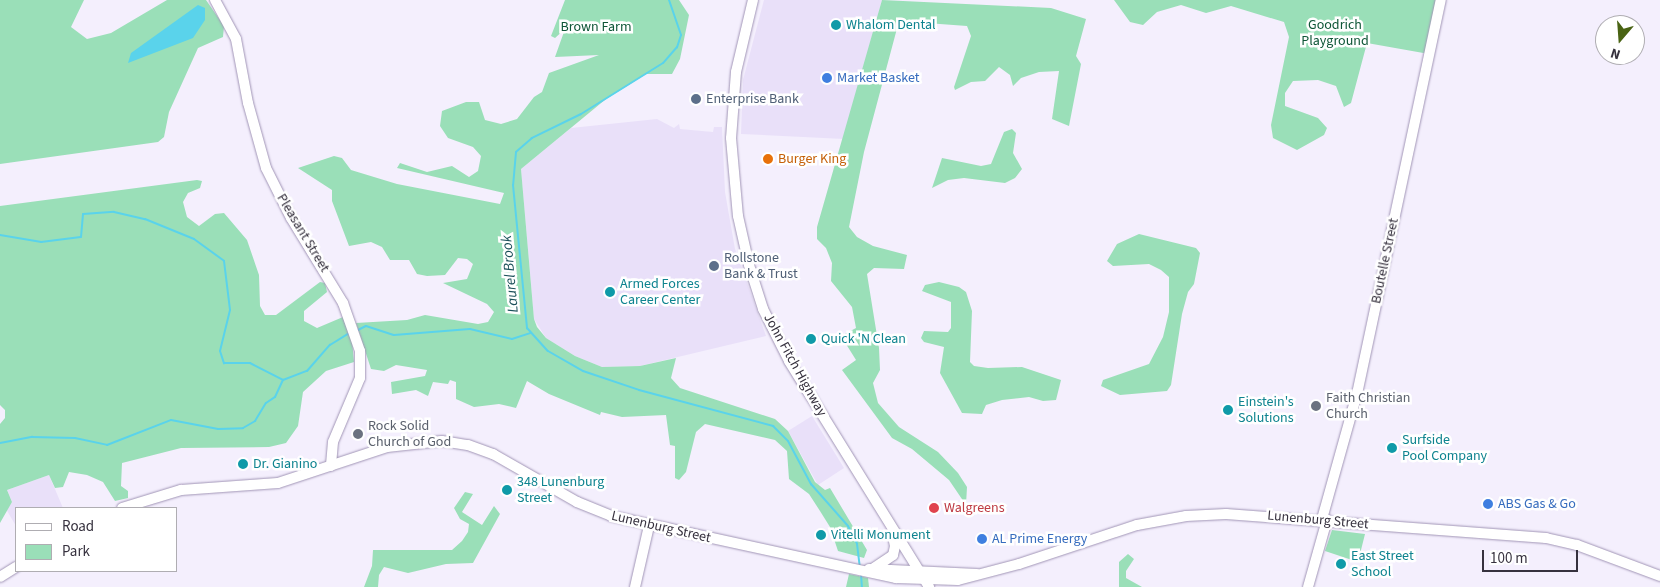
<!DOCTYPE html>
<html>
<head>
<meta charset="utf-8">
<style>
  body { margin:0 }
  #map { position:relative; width:1660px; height:587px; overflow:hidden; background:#f4effd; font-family:"Source Sans 3",sans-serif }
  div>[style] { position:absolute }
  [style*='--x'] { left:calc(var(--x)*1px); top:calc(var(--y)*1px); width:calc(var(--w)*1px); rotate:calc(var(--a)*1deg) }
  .built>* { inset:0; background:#e9e0f9 }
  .green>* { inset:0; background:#9adfb8 }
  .water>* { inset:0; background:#5ad3eb }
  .stream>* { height:2px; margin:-1px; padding:0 1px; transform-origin:1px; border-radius:1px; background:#5ad3eb }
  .roads { filter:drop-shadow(0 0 1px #a195b6) drop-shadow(0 0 1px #a195b6) }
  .secondary>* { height:10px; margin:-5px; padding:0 5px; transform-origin:5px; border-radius:5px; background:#fff }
  .primary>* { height:10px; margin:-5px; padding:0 5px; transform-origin:5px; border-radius:5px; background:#fff }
  .dots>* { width:14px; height:14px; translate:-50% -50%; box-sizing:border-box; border:2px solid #fff; border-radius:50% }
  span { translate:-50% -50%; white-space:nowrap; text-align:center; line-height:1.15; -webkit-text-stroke:5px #fff; paint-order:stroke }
  .culture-label { font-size:14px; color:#0d838f }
  .left { translate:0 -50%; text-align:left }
  .park-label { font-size:14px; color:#0d5536 }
  .shop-label { font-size:14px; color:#366cbe }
  .service-label { font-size:14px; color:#4e5e75 }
  .food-label { font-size:14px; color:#c56008 }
  .street-label { font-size:14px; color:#36313e }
  .worship-label { font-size:14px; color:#5b616d }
  .health-label { font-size:14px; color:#be3a42 }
  .water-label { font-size:15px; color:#1a4f59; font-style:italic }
  .legend { position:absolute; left:15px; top:507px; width:162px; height:65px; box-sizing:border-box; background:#fff; border:1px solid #afadb2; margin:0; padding:6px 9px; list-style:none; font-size:15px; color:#36313e }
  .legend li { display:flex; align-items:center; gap:10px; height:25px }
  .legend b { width:25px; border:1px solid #afadb2 }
  .north { position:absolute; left:1595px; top:15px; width:50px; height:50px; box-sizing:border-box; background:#fff; border:1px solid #afadb2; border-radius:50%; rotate:198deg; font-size:14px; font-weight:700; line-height:20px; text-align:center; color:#36313e }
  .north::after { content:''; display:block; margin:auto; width:18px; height:22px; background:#496313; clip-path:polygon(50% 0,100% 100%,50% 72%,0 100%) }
  .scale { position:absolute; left:1482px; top:550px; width:96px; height:22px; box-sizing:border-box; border:2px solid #36313e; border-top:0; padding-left:6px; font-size:15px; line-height:18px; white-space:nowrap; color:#36313e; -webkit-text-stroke:4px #fff; paint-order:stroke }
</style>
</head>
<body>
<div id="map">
  <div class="built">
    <div style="clip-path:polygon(764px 0,882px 0,844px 139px,741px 134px,743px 80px)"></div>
    <div style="clip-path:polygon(657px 119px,674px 128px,679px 124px,680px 129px,713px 132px,714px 127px,722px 127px,725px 192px,735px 249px,766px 336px,640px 366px,602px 367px,575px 356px,546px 338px,534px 319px,521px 169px,571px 128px)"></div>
    <div style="clip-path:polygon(812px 416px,844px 468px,818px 485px,788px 431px)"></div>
    <div style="clip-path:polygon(49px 475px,63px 508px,16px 508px,16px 526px,6px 509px,12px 502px,7px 490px)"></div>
  </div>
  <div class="green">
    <div style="clip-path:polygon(0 0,84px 0,71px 27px,87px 39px,111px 33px,167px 0,206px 0,224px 26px,223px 37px,198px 48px,169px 112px,164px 137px,158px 142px,0 164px)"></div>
    <div style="clip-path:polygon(565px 0,679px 0,689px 15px,680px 59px,672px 74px,646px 74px,606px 99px,521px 169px,534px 319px,537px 327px,546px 338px,575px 356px,602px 367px,640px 366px,676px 358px,671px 378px,680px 388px,775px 419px,788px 431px,815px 482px,825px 490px,830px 488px,867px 550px,864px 558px,838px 551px,830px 527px,820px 511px,809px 494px,789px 479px,787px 451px,775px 440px,705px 424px,696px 432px,686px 472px,679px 480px,675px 478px,675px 446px,670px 445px,666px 415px,622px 417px,601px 412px,600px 415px,549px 394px,527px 381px,516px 408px,499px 404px,474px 407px,456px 399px,456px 382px,450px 380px,448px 384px,433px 382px,428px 396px,416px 390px,392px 394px,391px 382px,425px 376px,427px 370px,396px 365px,384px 371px,371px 369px,356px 323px,407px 320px,425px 315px,478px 324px,488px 322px,494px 312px,487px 304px,443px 283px,467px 279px,473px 264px,467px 259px,458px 258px,445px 275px,427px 276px,417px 274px,409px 260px,390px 260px,382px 247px,371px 242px,349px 246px,332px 201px,332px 190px,298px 168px,334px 156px,342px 158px,351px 170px,397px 184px,500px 204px,504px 193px,397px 168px,400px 163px,427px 172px,452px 166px,469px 177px,478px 171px,481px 156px,473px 147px,448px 138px,440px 126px,442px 111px,466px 102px,479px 102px,485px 120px,501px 124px,517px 119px,534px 97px,542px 92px,549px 73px,599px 55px,555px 57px,565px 29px,555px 38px,551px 36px)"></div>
    <div style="clip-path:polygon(882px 0,1051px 8px,1086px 19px,1076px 56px,1081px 64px,1069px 126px,1052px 119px,1059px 71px,1039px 72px,1021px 78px,1013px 86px,1010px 75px,999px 67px,985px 81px,971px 82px,955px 90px,954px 87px,971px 36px,967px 26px,899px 21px,864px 152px,849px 227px,857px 237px,873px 246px,907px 255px,904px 269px,874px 268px,867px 274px,879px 348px,880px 370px,873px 383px,878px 403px,899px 427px,938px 452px,958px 473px,967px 487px,966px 505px,949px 480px,912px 449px,892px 438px,842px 370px,856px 360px,841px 336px,856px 328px,852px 307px,831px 281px,832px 263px,826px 248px,817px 239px,817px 227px)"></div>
    <div style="clip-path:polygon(1114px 0,1441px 0,1429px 54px,1367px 43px,1351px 103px,1344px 107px,1336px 86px,1318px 80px,1293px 81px,1285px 93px,1285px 106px,1318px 118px,1327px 128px,1324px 135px,1297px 150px,1273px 138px,1271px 125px,1289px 37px,1284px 22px,1231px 6px,1206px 13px,1181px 5px,1157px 12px,1143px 25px,1130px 22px)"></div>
    <div style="clip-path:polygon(1012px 129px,1016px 133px,1013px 153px,1022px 169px,1015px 178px,1005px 183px,964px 178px,948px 180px,932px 188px,942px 158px,981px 166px,991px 164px,1004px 132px)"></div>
    <div style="clip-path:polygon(197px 180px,202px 181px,200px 188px,188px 193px,183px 202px,187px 217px,199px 226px,215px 214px,224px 213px,247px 240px,259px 275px,260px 306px,265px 315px,276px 315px,320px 282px,325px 283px,327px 292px,304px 311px,304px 321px,317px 328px,343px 317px,352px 340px,354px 362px,326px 371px,303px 392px,298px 426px,286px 443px,269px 447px,181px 448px,122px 463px,121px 486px,128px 491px,128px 498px,115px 501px,103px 482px,87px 475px,69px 472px,63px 487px,55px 488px,49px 475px,7px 490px,12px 502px,0 523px,0 424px,5px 418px,5px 410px,0 405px,0 206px)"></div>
    <div style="clip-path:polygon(1139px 234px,1196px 248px,1200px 253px,1194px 284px,1188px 292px,1182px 314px,1171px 385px,1167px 391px,1120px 395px,1101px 386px,1103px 380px,1149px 364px,1163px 337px,1169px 312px,1169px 277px,1161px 270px,1149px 264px,1113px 266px,1107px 261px,1117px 244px)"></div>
    <div style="clip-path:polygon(939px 282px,959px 287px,966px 292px,972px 311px,970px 362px,974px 366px,988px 368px,1022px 367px,1061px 380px,1056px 400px,1043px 401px,1029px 397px,1002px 400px,986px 405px,982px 414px,962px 413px,940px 373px,944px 347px,924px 342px,921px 338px,924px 331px,948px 332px,951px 328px,951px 302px,922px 291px,925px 285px)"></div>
    <div style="clip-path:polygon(465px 492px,473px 494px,462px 512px,482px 525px,494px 506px,500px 514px,473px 563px,446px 564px,408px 573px,384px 567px,379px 575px,378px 587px,364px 587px,372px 566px,373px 550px,452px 550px,462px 541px,468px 532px,469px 524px,460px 519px,454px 508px)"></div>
    <div style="clip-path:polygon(1332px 530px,1365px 534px,1358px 562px,1325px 551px)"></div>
    <div style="clip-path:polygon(1128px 554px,1134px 559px,1126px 571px,1126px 578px,1142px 587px,1119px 587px,1119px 562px)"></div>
    <div style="clip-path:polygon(849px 574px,868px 578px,869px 587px,846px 587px)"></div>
  </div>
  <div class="water">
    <div style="clip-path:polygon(198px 5px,205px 8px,205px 20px,193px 38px,128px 63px,131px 53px)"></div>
  </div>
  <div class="stream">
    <div style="--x:669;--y:0;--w:37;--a:71"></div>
    <div style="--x:681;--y:35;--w:13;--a:108"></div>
    <div style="--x:677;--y:47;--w:21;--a:131"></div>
    <div style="--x:663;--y:63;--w:97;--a:148.1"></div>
    <div style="--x:581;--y:114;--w:55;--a:153.9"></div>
    <div style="--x:532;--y:138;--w:21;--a:139"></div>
    <div style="--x:516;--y:152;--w:33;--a:95"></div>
    <div style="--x:513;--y:185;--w:144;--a:84.4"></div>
    <div style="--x:527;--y:328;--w:31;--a:48"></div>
    <div style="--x:548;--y:351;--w:40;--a:29.7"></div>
    <div style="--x:583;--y:371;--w:59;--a:18.7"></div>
    <div style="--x:639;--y:390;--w:139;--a:15"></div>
    <div style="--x:773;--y:426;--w:21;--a:45"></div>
    <div style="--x:788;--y:441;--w:49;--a:61.9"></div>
    <div style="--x:811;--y:484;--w:56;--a:48.6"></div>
    <div style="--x:848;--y:526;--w:20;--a:63"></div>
    <div style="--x:857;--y:544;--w:23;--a:83"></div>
    <div style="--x:0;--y:235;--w:42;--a:9.7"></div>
    <div style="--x:41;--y:242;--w:40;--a:-7.1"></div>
    <div style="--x:81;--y:237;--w:23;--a:-85"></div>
    <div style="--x:83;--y:214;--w:31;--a:-4"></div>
    <div style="--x:114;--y:212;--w:32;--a:13"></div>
    <div style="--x:145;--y:219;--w:53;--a:22.2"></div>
    <div style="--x:194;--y:239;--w:37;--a:36"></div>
    <div style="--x:224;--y:261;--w:49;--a:83"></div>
    <div style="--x:230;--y:310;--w:42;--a:103.7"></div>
    <div style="--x:220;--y:351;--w:13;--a:72"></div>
    <div style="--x:224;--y:363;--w:26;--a:0"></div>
    <div style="--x:250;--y:363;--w:37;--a:27"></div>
    <div style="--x:356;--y:331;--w:11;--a:-27"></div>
    <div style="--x:366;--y:326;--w:29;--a:18"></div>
    <div style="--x:394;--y:335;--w:76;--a:-4.5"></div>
    <div style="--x:470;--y:329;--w:43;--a:13.4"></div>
    <div style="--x:512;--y:339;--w:19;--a:-18"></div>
    <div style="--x:0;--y:443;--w:33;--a:-11"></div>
    <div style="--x:32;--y:437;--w:43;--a:1.3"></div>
    <div style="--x:75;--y:438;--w:33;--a:12"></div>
    <div style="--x:107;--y:445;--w:69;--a:-21.3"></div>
    <div style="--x:171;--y:420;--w:48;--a:10.8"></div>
    <div style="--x:218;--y:429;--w:25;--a:-2"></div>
    <div style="--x:243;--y:428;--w:14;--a:-30"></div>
    <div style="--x:255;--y:421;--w:21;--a:-59"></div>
    <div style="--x:266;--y:403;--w:11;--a:-34"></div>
    <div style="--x:275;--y:397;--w:19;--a:-65"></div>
    <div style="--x:283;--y:380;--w:26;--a:-21"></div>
    <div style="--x:307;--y:371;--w:35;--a:-49"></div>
    <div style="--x:330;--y:345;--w:22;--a:-32"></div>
    <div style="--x:861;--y:574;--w:13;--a:86"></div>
  </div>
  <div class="roads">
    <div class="secondary">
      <div style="--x:215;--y:0;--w:44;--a:61.7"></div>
      <div style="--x:236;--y:39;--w:65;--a:79.4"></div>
      <div style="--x:248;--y:103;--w:67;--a:74.5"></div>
      <div style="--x:266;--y:168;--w:56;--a:63.4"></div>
      <div style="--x:291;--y:218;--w:100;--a:58.5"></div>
      <div style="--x:343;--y:303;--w:51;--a:70.5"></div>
      <div style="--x:360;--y:351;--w:27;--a:90"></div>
      <div style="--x:360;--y:378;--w:69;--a:112.9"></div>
      <div style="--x:333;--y:442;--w:24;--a:95"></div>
      <div style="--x:753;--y:0;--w:74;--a:103.3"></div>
      <div style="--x:736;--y:72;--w:66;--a:94.3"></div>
      <div style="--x:731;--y:138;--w:78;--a:84.9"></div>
      <div style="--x:738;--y:216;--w:50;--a:77.3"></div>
      <div style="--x:749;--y:265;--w:46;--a:72.3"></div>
      <div style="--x:763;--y:309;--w:58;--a:63.4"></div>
      <div style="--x:789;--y:361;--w:266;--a:58.2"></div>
      <div style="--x:1322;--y:519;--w:130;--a:-74.4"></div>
      <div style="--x:1357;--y:394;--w:403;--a:-78"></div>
      <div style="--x:874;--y:568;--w:23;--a:-34"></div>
      <div style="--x:893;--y:555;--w:9;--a:-77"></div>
      <div style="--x:895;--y:546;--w:14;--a:-102"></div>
      <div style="--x:635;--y:587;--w:63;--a:-77.1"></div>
      <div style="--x:1308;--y:587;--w:70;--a:-74.2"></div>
    </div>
    <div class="primary">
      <div style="--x:122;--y:508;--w:62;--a:-17"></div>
      <div style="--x:181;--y:490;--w:97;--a:-4.1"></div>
      <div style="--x:278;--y:483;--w:115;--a:-18.3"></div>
      <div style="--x:387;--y:447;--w:55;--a:-6.2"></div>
      <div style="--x:442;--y:441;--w:26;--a:9"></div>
      <div style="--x:468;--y:445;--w:27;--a:20"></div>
      <div style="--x:493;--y:454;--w:97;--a:29.7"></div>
      <div style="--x:577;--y:502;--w:37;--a:22"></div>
      <div style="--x:611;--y:516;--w:292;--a:12.3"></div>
      <div style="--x:896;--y:578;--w:62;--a:1.8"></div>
      <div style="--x:958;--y:580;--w:63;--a:-14.7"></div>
      <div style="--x:1019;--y:564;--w:124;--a:-18.3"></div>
      <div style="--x:1137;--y:525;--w:50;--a:-10.4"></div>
      <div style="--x:1186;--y:516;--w:40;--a:-2.9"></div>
      <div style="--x:1226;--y:514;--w:321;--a:4.3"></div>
      <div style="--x:1546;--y:538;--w:32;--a:13"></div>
      <div style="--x:1577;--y:545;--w:89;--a:20.5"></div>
      <div style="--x:869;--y:569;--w:108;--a:2.7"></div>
      <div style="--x:0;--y:577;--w:19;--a:-32"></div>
    </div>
  </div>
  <div class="dots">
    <div style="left:836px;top:25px;background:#0f9aa8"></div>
    <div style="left:827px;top:78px;background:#3f7fe0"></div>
    <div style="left:696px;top:99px;background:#5c6f8a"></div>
    <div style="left:768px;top:159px;background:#e8710a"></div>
    <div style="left:714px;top:266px;background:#5c6f8a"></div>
    <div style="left:610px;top:292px;background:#0f9aa8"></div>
    <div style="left:811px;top:339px;background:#0f9aa8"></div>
    <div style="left:1316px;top:406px;background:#6b7280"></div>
    <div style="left:1228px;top:410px;background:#0f9aa8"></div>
    <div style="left:358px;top:434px;background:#6b7280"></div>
    <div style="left:1392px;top:448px;background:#0f9aa8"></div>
    <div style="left:243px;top:464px;background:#0f9aa8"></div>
    <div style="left:507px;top:490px;background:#0f9aa8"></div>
    <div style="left:1488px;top:504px;background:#3f7fe0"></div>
    <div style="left:934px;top:508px;background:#e0444e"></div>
    <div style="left:821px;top:535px;background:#0f9aa8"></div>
    <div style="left:982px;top:539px;background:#3f7fe0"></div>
    <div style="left:1341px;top:564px;background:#0f9aa8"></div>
  </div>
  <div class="culture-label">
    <span class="left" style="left:846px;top:25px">Whalom Dental</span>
    <span class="left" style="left:620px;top:292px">Armed Forces<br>Career Center</span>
    <span class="left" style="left:821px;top:339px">Quick 'N Clean</span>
    <span class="left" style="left:1238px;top:410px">Einstein's<br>Solutions</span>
    <span class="left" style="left:1402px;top:448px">Surfside<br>Pool Company</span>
    <span class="left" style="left:253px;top:464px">Dr. Gianino</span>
    <span class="left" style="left:517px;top:490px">348 Lunenburg<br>Street</span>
    <span class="left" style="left:831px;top:535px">Vitelli Monument</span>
    <span class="left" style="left:1351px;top:564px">East Street<br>School</span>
  </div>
  <div class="park-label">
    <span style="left:1335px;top:33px">Goodrich<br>Playground</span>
    <span style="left:596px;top:27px">Brown Farm</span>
  </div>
  <div class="shop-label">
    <span class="left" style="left:837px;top:78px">Market Basket</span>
    <span class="left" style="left:1498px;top:504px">ABS Gas &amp; Go</span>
    <span class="left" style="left:992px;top:539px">AL Prime Energy</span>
  </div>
  <div class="service-label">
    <span class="left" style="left:706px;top:99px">Enterprise Bank</span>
    <span class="left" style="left:724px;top:266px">Rollstone<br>Bank &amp; Trust</span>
  </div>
  <div class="food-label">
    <span class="left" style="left:778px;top:159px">Burger King</span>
  </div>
  <div class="street-label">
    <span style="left:303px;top:233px;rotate:59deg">Pleasant Street</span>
    <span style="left:1385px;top:261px;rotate:-78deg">Boutelle Street</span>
    <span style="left:795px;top:365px;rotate:61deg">John Fitch Highway</span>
    <span style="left:1318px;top:520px;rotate:5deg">Lunenburg Street</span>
    <span style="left:661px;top:527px;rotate:13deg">Lunenburg Street</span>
  </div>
  <div class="worship-label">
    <span class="left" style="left:1326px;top:406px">Faith Christian<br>Church</span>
    <span class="left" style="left:368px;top:434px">Rock Solid<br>Church of God</span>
  </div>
  <div class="health-label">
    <span class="left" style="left:944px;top:508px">Walgreens</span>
  </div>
  <div class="water-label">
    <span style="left:510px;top:274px;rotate:-95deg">Laurel Brook</span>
  </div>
  <ul class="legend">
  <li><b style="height:6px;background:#fff"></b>Road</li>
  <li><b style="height:14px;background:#9adfb8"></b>Park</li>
  </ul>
  <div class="north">N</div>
  <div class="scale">100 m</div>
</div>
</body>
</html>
